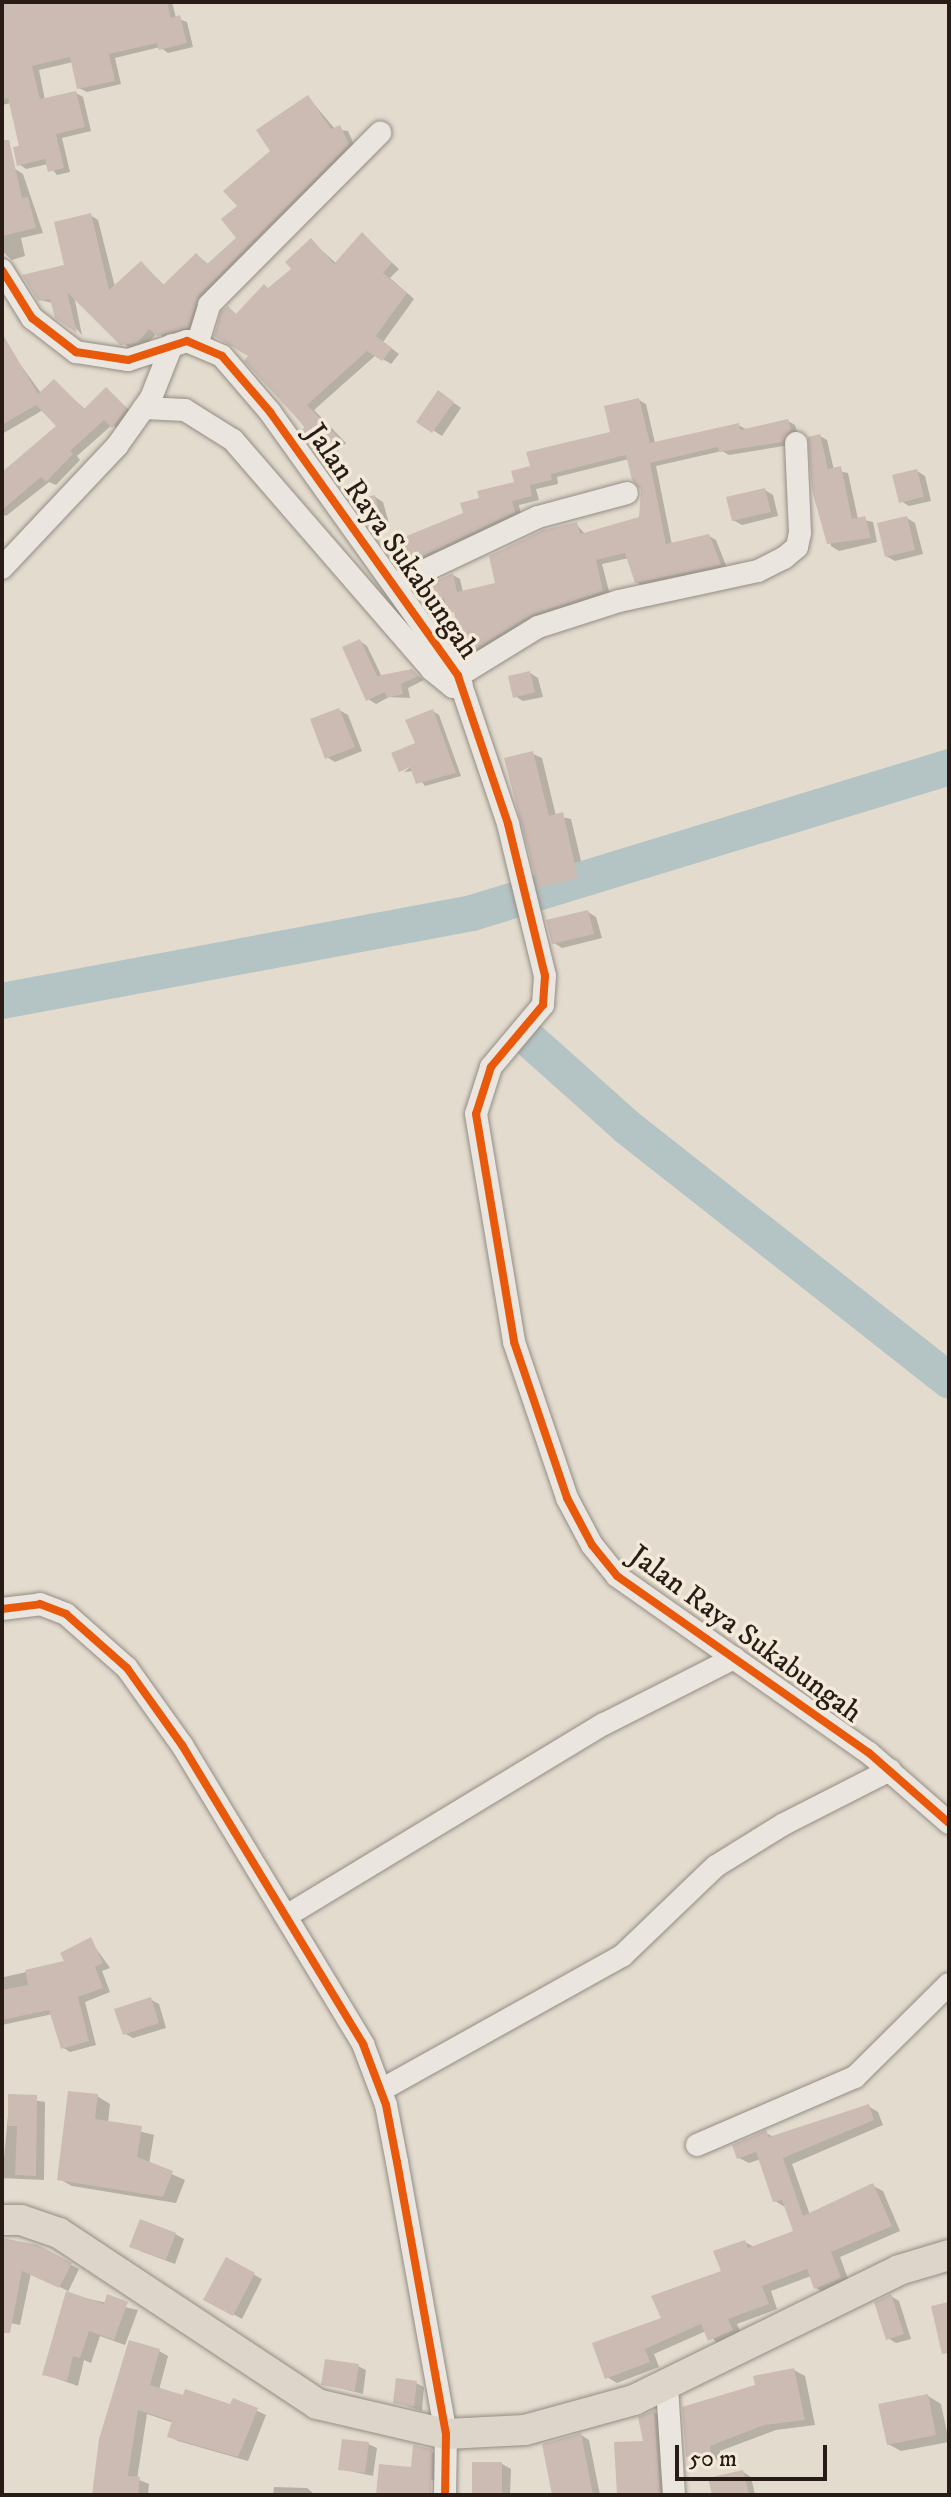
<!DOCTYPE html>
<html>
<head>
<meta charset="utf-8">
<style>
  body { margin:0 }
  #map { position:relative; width:951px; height:2497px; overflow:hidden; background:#e3dbcd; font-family:"IM FELL DW Pica",serif }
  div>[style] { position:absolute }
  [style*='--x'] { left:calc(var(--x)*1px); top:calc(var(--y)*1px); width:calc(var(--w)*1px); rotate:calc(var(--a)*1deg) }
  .shadow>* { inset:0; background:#0003 }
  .river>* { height:36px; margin:-18px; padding:0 18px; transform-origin:18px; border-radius:18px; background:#b4c3c4 }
  .building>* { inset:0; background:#ccbbb2 }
  .roads { filter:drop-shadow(0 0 2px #938d85) drop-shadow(0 0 2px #938d85) }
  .minor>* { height:22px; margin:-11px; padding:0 11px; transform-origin:11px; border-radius:11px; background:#eae5de }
  .major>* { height:30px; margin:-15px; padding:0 15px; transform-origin:15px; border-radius:15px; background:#ddd5c9 }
  .cycleway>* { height:8px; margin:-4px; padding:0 4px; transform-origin:4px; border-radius:4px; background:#e8590c }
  span { translate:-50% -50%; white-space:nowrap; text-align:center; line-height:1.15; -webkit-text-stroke:7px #f3ead9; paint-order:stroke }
  .street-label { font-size:30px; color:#291b16 }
  .frame { position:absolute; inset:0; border:4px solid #291b16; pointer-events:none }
  .scale { position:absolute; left:675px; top:2445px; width:152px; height:36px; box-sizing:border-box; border:4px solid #291b16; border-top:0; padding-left:10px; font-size:24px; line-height:28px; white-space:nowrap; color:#291b16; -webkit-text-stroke:6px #f3ead9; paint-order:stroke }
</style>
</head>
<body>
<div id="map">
  <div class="shadow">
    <div style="clip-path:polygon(2px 2px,172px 2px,176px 18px,187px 22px,193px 47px,168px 53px,160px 47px,115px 58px,121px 84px,87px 92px,79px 88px,73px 62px,39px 70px,45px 100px,76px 93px,83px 97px,91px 131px,62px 138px,70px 172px,57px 175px,48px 164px,26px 169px,19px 164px,22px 147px,11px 103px,2px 105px)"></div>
    <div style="clip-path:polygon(308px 97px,335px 129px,348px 131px,356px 149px,195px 331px,167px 339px,157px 333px,145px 346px,129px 348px,74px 296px,82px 335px,53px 303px,40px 300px,67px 266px,90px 215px,98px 220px,115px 287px,141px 263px,165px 286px,197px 255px,209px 265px,239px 238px,240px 206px)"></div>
    <div style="clip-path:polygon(15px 169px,23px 174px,43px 233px,21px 238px,25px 256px,12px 260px,2px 251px,2px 172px)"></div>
    <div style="clip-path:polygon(362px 235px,399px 269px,390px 278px,414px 299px,383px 342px,399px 354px,391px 364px,376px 355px,314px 410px,346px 443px,329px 460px,251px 356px,228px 309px,238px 315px,270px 290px,294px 269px,311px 241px,337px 264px)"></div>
    <div style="clip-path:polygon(9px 349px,41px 393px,54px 382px,86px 410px,106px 390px,134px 414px,122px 431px,112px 425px,77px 456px,80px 460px,56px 485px,49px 482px,6px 516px,2px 514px,2px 475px,58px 426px,43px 410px,2px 434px,2px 352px)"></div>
    <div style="clip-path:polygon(447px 398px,461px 408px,442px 436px,419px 421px)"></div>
    <div style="clip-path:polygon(639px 400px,646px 404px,655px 443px,738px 425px,746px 429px,788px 421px,795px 425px,798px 435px,790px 445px,729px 455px,722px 451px,656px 466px,672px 545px,709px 536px,716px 540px,727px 568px,644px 586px,636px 582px,629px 558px,602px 564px,610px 595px,473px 659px,466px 655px,457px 616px,448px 602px,432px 606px,425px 601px,453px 575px,460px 579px,463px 592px,498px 584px,576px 524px,585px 534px,641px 519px,643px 489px,629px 459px,557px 477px,558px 484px,536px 489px,539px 500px,519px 505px,521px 516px,407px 570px,399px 566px,481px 500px,516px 483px,532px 468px,612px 433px)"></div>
    <div style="clip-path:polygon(820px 436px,827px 440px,834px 470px,848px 473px,858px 519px,873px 522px,877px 542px,839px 551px,831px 546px,814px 490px)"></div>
    <div style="clip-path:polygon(917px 471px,925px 476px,931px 501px,909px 506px,901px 501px)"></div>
    <div style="clip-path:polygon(765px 490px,773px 495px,778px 516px,742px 525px,733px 520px)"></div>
    <div style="clip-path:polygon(375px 497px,383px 502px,390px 527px,379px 530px,370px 525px)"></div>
    <div style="clip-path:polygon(907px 518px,915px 523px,923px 554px,895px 561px,886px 556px)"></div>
    <div style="clip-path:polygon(360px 641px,367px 646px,382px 677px,412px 671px,424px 680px,408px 688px,410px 698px,389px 697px,376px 704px,368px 699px)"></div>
    <div style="clip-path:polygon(530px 673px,538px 678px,543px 697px,523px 701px,515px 696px)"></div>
    <div style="clip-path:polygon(339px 710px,348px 715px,362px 751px,335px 762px,327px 757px)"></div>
    <div style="clip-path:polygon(433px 711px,439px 715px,461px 776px,425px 786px,414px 771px,404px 772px,418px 761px,402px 771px,393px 754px,417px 744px,408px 721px)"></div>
    <div style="clip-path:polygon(533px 754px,542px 758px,556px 816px,571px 819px,586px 882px,548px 891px,540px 886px)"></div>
    <div style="clip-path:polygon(588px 912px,596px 917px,602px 938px,562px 948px,554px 943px)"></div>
    <div style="clip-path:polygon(90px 1940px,110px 1968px,102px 1971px,110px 1992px,85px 2002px,96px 2045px,70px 2052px,62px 2047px,53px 2014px,2px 2025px,2px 1966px,4px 1977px,67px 1963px)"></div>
    <div style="clip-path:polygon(150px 1999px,159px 2004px,166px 2028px,133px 2038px,124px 2033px)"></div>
    <div style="clip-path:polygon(10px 2096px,45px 2102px,44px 2180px,2px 2178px)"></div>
    <div style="clip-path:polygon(97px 2096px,110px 2104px,108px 2123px,154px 2135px,149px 2164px,185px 2180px,176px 2203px,72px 2186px,59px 2179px)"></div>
    <div style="clip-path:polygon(868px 2106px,878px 2112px,883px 2125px,792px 2164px,810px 2215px,873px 2186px,883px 2191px,900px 2231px,840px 2257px,850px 2284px,826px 2294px,816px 2288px,811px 2276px,771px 2291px,777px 2309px,737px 2324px,742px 2336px,719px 2345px,706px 2331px,654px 2354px,659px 2367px,617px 2383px,607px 2377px,663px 2319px,723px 2272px,745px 2242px,754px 2247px,795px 2232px,785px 2207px,775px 2201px,761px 2159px,749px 2163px,739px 2158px,766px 2133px,774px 2137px)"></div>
    <div style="clip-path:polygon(175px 2234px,184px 2239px,175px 2264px,140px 2251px)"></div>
    <div style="clip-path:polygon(2px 2240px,37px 2247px,79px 2269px,67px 2294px,138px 2310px,125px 2345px,100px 2336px,91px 2363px,84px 2360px,78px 2386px,44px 2374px,68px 2291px,31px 2273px,20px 2325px,2px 2321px)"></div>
    <div style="clip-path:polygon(226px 2260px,262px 2279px,242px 2319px,206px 2299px)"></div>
    <div style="clip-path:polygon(891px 2296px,899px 2301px,911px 2339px,896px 2343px,888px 2338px)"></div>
    <div style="clip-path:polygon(159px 2351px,168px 2356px,159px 2390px,231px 2407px,234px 2400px,266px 2415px,248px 2461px,178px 2441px,169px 2436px,174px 2423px,147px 2414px,137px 2479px,149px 2484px,148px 2495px,94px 2495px)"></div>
    <div style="clip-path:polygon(358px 2366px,366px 2370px,363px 2394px,324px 2384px)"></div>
    <div style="clip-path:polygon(794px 2370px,805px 2376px,815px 2425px,776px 2430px,720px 2451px,721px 2459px,698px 2462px,687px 2456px,758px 2386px)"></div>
    <div style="clip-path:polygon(416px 2383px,424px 2387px,422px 2411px,395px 2402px)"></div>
    <div style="clip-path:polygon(928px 2396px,941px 2404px,949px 2442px,901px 2451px,888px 2444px)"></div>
    <div style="clip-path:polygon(654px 2412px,662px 2417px,667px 2495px,619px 2495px,645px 2442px,641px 2419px)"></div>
    <div style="clip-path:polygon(581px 2435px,589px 2440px,600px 2495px,554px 2495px)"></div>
    <div style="clip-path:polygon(368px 2444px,377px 2448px,373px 2476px,340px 2469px)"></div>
    <div style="clip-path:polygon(431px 2451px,439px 2456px,438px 2481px,431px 2480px,429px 2495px,377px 2495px)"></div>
    <div style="clip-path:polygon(502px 2464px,511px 2469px,510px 2495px,474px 2495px)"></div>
    <div style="clip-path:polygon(743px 2472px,751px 2477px,755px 2495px,714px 2495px)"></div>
    <div style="clip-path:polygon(274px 2487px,307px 2488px,315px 2495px,273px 2495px)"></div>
  </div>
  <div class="river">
    <div style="--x:2;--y:1001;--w:478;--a:-10.6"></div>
    <div style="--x:472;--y:913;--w:499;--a:-17"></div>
    <div style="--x:532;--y:1042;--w:127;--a:41.8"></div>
    <div style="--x:627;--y:1127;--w:410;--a:38.2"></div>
  </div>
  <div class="building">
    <div style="clip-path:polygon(2px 2px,167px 2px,171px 18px,180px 15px,187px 43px,159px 50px,157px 43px,109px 54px,115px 81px,77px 89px,70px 57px,32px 66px,40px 99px,76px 91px,85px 127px,56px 134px,64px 168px,48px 172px,45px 159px,17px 166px,13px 147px,19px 146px,8px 98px,2px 100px)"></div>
    <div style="clip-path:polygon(308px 95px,331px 129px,340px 125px,349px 144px,199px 295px,188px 328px,157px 336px,149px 329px,137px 343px,120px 345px,67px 292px,77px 333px,55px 318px,50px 299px,38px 301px,22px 275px,64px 265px,54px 222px,91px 213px,109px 290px,141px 261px,163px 285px,196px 253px,207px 264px,236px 238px,221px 219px,237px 206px,223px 191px,270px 151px,256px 130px)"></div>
    <div style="clip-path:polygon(2px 140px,9px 140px,22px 198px,28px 197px,36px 228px,2px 236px)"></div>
    <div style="clip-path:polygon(362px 232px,392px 263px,383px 273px,407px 293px,376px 336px,392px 348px,382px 361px,367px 351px,307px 405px,339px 438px,319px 457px,301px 431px,305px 427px,244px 361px,248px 356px,214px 336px,221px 312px,228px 306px,236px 314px,264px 284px,268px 288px,291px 269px,285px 262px,311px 238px,334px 264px)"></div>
    <div style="clip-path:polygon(2px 333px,38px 394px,54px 379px,84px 409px,106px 387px,127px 408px,112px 428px,104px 420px,70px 451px,73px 454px,46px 482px,41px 477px,2px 510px,2px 472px,56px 426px,36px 405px,2px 425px)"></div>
    <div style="clip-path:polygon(438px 390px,454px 402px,432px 433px,416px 422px)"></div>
    <div style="clip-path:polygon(639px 398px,650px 443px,739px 423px,740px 430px,788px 419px,791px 430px,782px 442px,719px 452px,718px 447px,650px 463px,666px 544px,709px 534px,721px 565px,635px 583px,625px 553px,596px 560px,603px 591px,531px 615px,464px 656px,454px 612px,448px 614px,444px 598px,423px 603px,415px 591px,453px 573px,457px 592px,495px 583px,489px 556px,543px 530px,577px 522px,580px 534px,639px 517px,641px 490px,632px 480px,626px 455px,551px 474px,552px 480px,530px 485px,532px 496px,512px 501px,515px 512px,398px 568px,382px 546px,463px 513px,460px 503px,479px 498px,477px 491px,514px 482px,511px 471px,530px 466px,526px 452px,610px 432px,604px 406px)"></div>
    <div style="clip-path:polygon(820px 434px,828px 469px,841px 466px,852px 519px,865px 516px,871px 538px,827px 544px,812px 490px,808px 437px)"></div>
    <div style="clip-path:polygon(917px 469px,924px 497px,899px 503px,892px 475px)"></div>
    <div style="clip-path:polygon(765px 488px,771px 512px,732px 521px,726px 497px)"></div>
    <div style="clip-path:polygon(375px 495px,382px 522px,368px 526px,352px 501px)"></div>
    <div style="clip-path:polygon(907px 516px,915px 550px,885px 557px,877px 523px)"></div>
    <div style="clip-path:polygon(360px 639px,377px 676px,412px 669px,419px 676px,401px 684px,403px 694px,387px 698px,385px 692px,366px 701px,342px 647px)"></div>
    <div style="clip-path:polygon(530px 671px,535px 692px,513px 698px,508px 676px)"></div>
    <div style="clip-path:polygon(339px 708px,355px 747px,325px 759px,310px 719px)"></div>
    <div style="clip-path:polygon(433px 709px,456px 773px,416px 784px,410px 767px,399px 772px,391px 753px,415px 743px,405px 720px)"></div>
    <div style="clip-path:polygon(533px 751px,549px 816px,563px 812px,578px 878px,538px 888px,504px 758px)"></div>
    <div style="clip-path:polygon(588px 910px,594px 934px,552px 944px,546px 920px)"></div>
    <div style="clip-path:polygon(91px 1937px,103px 1963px,95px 1967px,103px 1988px,78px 1997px,89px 2041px,61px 2049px,49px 2010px,2px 2020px,2px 1990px,28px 1985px,25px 1970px,64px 1961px,60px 1953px)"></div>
    <div style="clip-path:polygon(151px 1997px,159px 2023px,123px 2035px,114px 2009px)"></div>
    <div style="clip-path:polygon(68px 2091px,98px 2094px,95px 2119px,142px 2126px,137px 2157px,173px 2171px,163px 2197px,57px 2180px)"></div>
    <div style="clip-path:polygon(8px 2094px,37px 2095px,36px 2176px,15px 2175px,17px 2126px,8px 2126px)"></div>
    <div style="clip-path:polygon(869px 2104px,874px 2120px,783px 2158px,803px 2216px,873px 2183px,892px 2226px,831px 2252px,841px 2278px,814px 2289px,807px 2269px,762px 2286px,769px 2304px,728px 2319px,733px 2330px,708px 2341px,701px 2324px,645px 2349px,650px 2362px,605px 2379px,592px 2343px,661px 2318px,651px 2296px,721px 2271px,713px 2251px,745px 2240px,748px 2248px,793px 2231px,782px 2200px,773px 2202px,756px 2152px,737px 2159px,732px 2145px,766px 2130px,769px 2137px)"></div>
    <div style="clip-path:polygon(140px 2219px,176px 2233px,166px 2260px,129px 2247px)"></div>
    <div style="clip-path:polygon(2px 2238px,38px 2245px,72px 2263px,59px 2288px,22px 2271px,10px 2333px,2px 2333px)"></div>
    <div style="clip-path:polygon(226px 2257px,255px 2273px,233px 2316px,203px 2300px)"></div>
    <div style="clip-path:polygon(66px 2291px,104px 2304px,107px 2294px,128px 2302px,114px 2340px,89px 2331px,80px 2358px,73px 2356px,67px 2381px,42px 2375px)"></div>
    <div style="clip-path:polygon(891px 2294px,904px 2334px,886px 2340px,874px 2302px)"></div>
    <div style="clip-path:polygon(949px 2302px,949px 2353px,942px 2354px,931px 2306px)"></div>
    <div style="clip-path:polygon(129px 2340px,160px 2349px,150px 2385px,183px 2395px,185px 2389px,230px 2404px,233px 2398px,258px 2408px,238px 2457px,167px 2437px,172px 2421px,138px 2410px,128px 2476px,140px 2477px,138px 2495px,92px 2495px,99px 2439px)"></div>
    <div style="clip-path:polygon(325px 2359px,359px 2364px,355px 2391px,321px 2385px)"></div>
    <div style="clip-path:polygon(794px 2368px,805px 2420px,764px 2425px,710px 2446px,711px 2454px,686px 2457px,682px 2407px,755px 2385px,753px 2376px)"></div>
    <div style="clip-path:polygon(396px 2378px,417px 2381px,414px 2407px,393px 2403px)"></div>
    <div style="clip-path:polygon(928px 2394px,936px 2435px,887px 2445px,878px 2404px)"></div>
    <div style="clip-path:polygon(654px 2410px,660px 2495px,617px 2495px,614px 2442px,643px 2441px,638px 2417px)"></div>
    <div style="clip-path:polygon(581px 2433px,593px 2495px,552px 2495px,542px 2444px)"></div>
    <div style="clip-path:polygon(342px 2439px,369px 2442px,365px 2473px,338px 2470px)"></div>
    <div style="clip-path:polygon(413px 2445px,432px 2449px,431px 2495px,376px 2495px,379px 2464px,411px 2467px)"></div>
    <div style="clip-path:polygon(472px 2462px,502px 2462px,502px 2495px,472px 2495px)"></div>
    <div style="clip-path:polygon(743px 2470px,749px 2495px,712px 2495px,708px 2478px)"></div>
  </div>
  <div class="roads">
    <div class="minor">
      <div style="--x:2;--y:270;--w:57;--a:58"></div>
      <div style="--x:32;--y:318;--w:56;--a:37.7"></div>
      <div style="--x:76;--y:352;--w:53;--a:8.7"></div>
      <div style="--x:128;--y:360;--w:62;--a:-17.9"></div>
      <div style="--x:187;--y:341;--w:38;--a:23"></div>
      <div style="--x:222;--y:356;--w:74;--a:49.4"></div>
      <div style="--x:270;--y:412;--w:324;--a:54.5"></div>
      <div style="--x:458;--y:676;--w:156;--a:71.3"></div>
      <div style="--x:508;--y:824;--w:156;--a:76.3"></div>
      <div style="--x:545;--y:976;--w:29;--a:94"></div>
      <div style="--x:543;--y:1005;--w:81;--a:130"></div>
      <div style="--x:491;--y:1067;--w:49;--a:107.7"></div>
      <div style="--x:476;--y:1114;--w:231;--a:80.5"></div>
      <div style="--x:514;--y:1342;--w:165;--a:71.2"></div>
      <div style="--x:567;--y:1498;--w:53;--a:62"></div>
      <div style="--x:592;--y:1545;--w:40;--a:51"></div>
      <div style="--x:617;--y:1576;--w:308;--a:35.1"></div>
      <div style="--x:869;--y:1753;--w:106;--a:41.2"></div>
      <div style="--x:198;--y:342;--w:39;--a:-73"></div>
      <div style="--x:209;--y:305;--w:243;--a:-45.2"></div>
      <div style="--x:144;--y:408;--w:41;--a:2.8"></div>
      <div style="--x:185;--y:410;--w:57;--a:32"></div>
      <div style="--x:233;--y:440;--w:304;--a:49.1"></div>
      <div style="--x:432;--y:670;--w:27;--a:39"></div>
      <div style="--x:453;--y:687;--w:9;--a:-13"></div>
      <div style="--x:2;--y:568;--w:168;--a:-46.7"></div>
      <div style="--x:117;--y:446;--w:59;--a:-54.7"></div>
      <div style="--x:151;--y:398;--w:57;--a:-68.4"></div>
      <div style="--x:394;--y:585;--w:159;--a:-25.3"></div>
      <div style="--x:538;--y:517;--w:92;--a:-15.1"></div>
      <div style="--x:458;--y:676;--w:94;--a:-31.5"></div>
      <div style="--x:538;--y:627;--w:85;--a:-17.8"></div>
      <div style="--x:619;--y:601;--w:142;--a:-12.2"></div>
      <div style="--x:758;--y:571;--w:29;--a:-27"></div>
      <div style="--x:784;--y:558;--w:17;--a:-40"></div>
      <div style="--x:797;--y:547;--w:14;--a:-78"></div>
      <div style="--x:800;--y:533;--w:90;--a:-92.5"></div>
      <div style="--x:2;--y:1609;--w:38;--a:-7"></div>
      <div style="--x:40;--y:1604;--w:28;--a:21"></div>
      <div style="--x:66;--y:1614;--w:81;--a:41.5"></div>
      <div style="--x:127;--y:1668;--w:95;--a:54.5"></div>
      <div style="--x:182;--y:1745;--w:350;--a:58.8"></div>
      <div style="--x:363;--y:2044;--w:65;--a:69.3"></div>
      <div style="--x:386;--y:2105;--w:58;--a:79.1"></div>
      <div style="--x:397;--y:2162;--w:276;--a:79.8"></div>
      <div style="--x:446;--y:2434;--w:61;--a:90.9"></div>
      <div style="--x:288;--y:1915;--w:369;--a:-31.2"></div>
      <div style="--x:604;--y:1724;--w:146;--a:-26.9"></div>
      <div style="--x:381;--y:2090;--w:276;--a:-29.1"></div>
      <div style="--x:622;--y:1956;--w:130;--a:-43.8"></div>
      <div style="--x:716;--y:1866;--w:80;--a:-31.7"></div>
      <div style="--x:784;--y:1824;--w:119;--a:-27"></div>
      <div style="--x:697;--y:2145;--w:172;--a:-23.3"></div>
      <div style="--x:855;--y:2077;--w:132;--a:-44.7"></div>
      <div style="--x:667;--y:2387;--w:108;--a:86.3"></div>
    </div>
    <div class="major">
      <div style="--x:2;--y:2220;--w:19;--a:0"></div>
      <div style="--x:21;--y:2220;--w:40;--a:18.9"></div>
      <div style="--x:59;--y:2233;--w:310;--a:33.5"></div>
      <div style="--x:317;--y:2404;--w:132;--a:13.1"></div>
      <div style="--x:446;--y:2434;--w:79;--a:-2.9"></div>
      <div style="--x:525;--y:2430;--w:113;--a:-15.4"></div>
      <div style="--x:634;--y:2400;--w:295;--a:-26.1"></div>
      <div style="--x:899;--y:2270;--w:52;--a:-16.7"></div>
    </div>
  </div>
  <div class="cycleway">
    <div style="--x:2;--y:270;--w:57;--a:58"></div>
    <div style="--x:32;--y:318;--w:56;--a:37.7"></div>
    <div style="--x:76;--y:352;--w:53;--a:8.7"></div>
    <div style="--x:128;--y:360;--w:62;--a:-17.9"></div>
    <div style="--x:187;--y:341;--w:38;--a:23"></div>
    <div style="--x:222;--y:356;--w:74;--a:49.4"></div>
    <div style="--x:270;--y:412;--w:324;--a:54.5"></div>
    <div style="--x:458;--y:676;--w:156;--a:71.3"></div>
    <div style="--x:508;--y:824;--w:156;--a:76.3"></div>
    <div style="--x:545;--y:976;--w:29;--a:94"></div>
    <div style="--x:543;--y:1005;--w:81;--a:130"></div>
    <div style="--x:491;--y:1067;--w:49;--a:107.7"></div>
    <div style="--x:476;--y:1114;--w:231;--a:80.5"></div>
    <div style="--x:514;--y:1342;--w:165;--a:71.2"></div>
    <div style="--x:567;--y:1498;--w:53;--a:62"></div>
    <div style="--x:592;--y:1545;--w:40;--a:51"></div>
    <div style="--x:617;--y:1576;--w:308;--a:35.1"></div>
    <div style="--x:869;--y:1753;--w:106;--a:41.2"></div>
    <div style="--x:2;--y:1609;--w:38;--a:-7"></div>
    <div style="--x:40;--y:1604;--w:28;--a:21"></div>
    <div style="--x:66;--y:1614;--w:81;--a:41.5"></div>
    <div style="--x:127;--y:1668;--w:95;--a:54.5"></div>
    <div style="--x:182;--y:1745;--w:350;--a:58.8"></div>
    <div style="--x:363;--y:2044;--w:65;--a:69.3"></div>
    <div style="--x:386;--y:2105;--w:58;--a:79.1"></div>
    <div style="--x:397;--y:2162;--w:276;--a:79.8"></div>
    <div style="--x:446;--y:2434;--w:61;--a:90.9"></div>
  </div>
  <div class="street-label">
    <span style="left:391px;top:542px;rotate:55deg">Jalan Raya Sukabungah</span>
    <span style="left:745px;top:1635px;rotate:36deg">Jalan Raya Sukabungah</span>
  </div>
  <div class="frame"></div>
  <div class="scale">50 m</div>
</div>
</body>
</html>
